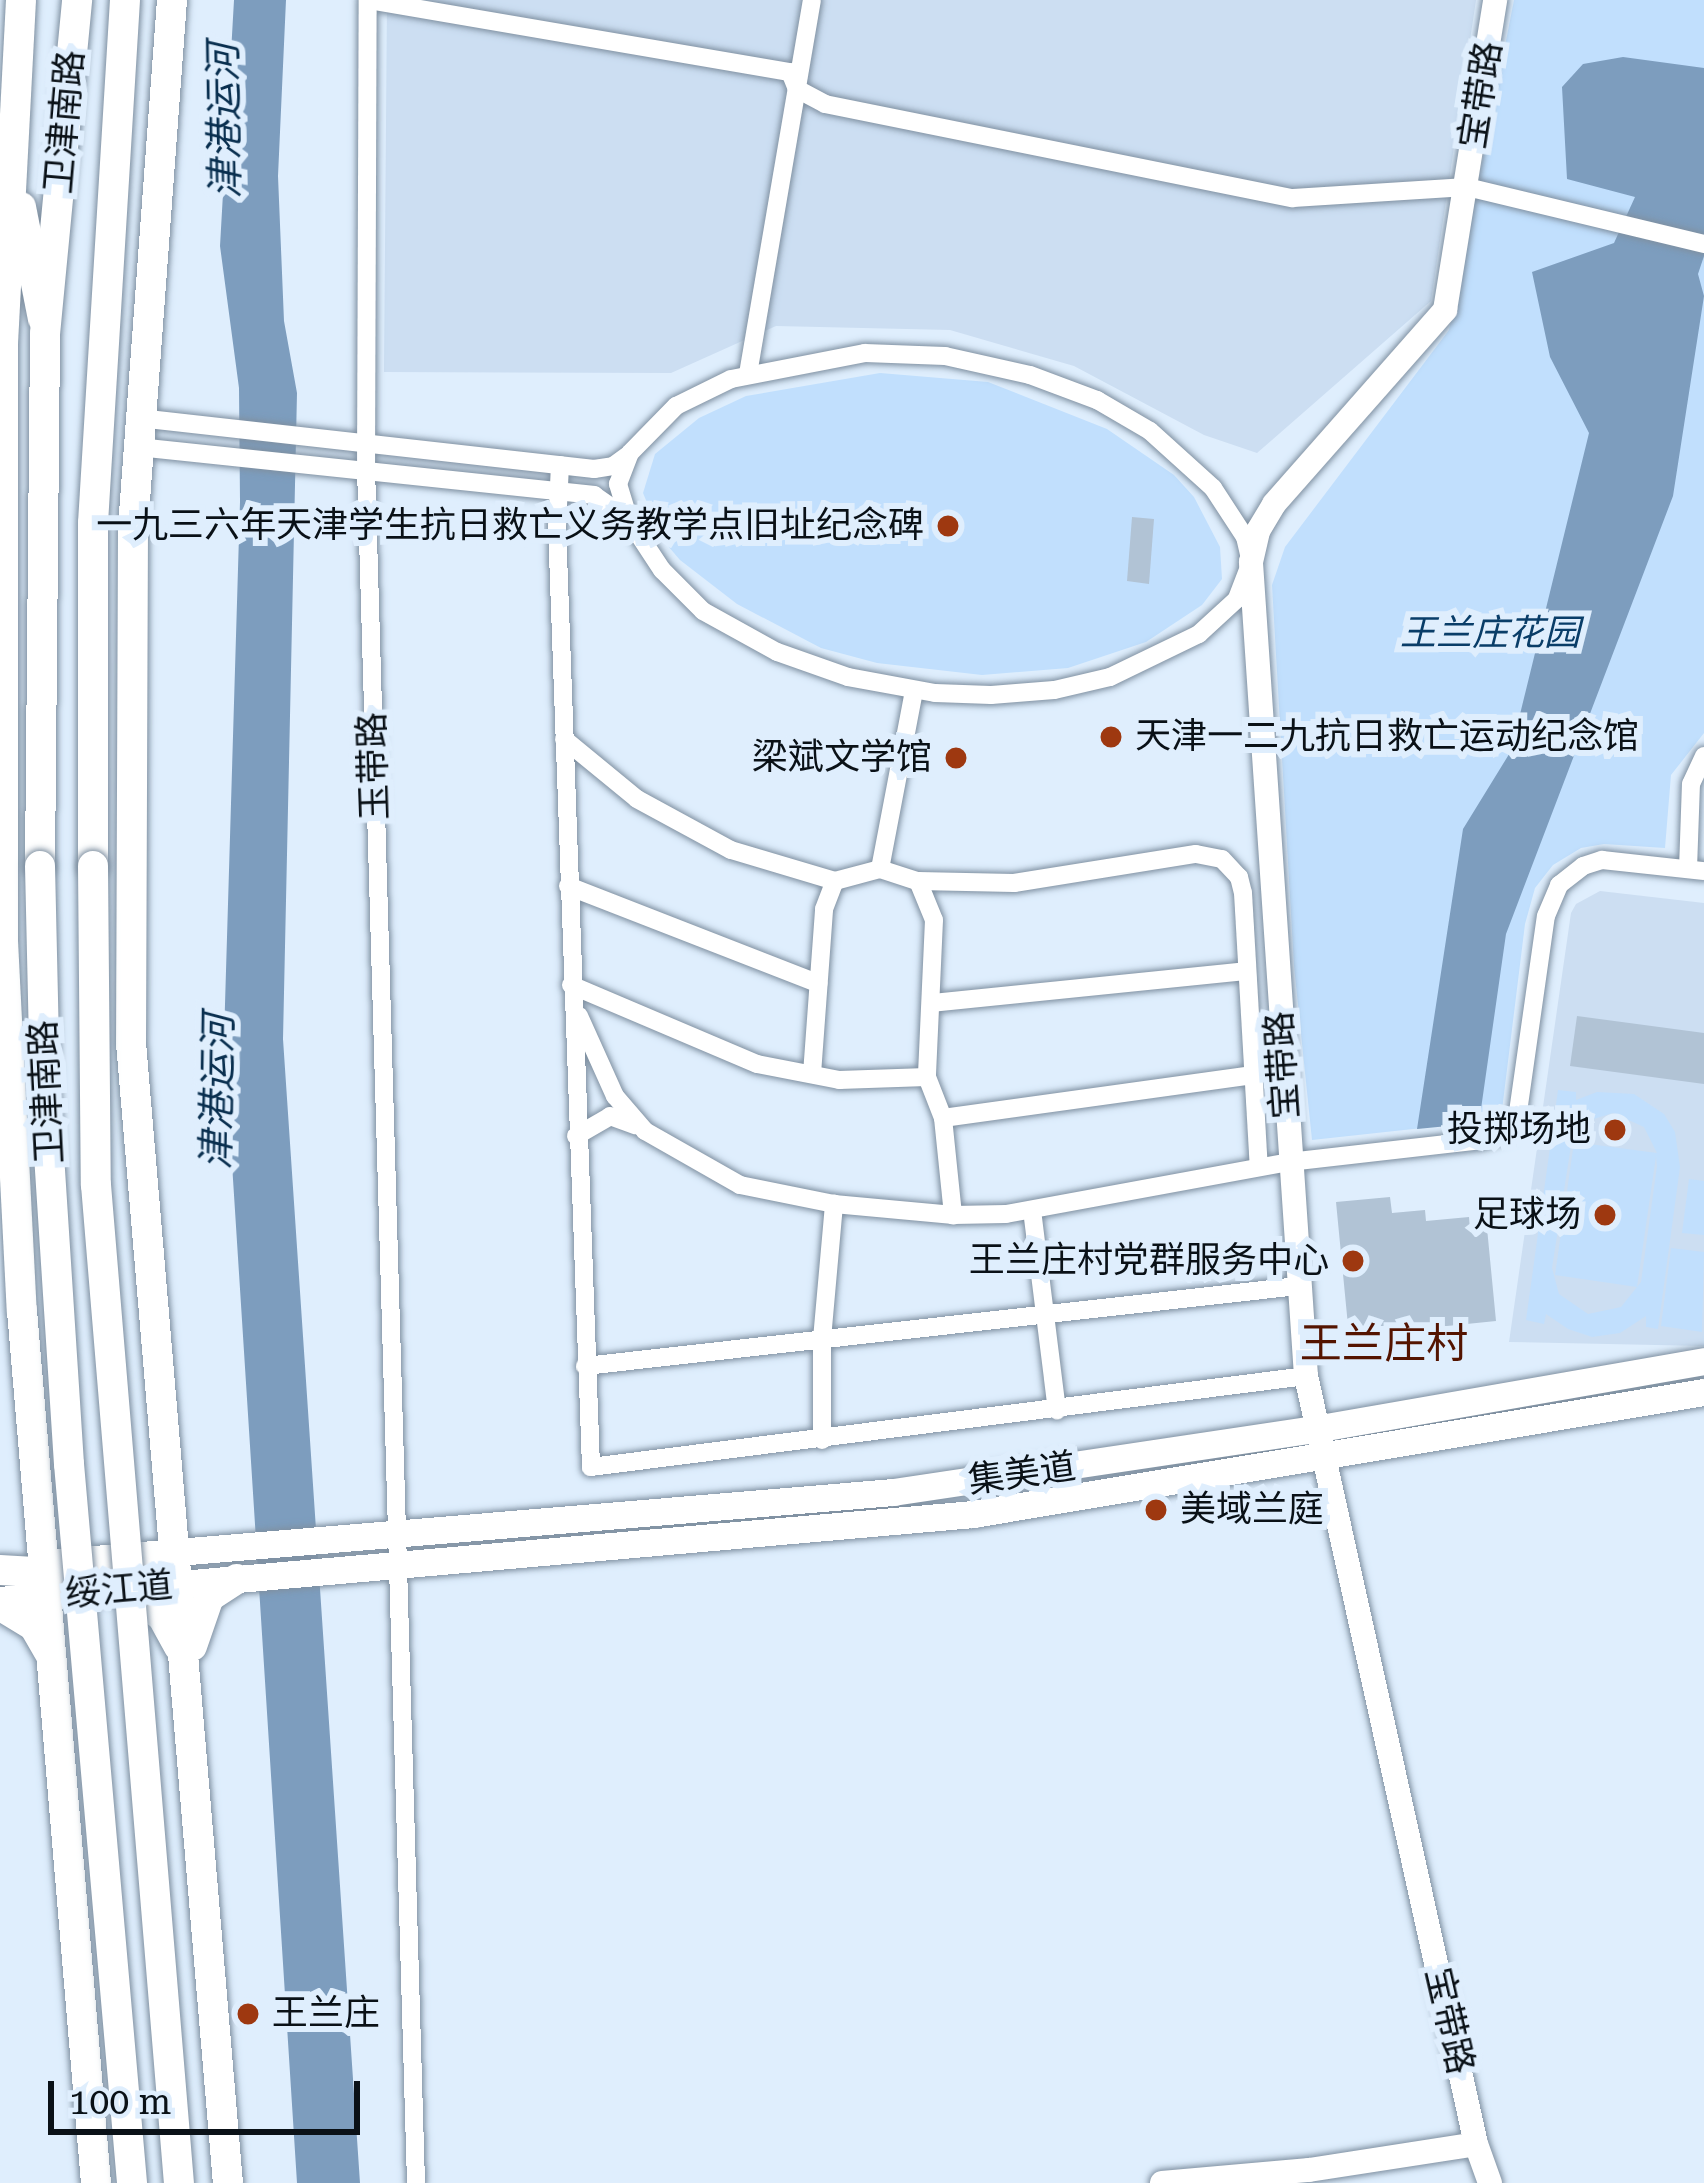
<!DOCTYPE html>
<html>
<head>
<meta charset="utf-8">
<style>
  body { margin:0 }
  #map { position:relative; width:1704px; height:2183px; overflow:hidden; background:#dfeefd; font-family:"Roboto Serif","Noto Sans SC",serif }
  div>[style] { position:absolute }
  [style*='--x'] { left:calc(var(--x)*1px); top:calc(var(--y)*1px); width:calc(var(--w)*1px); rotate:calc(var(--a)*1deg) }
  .built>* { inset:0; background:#ccdef2 }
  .green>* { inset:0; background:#c1dffd }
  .water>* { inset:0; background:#7d9dbe }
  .building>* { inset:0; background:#b1c3d5 }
  .roads { filter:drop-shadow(0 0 3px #7f90a1) drop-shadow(0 0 3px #7f90a1) }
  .minor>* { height:18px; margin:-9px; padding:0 9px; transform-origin:9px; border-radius:9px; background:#fff }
  .tertiary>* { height:24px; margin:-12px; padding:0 12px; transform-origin:12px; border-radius:12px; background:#fff }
  .secondary>* { height:27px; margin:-13.5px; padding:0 13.5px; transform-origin:13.5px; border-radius:13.5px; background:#fff }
  .primary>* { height:30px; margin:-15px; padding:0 15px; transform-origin:15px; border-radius:15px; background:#fff }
  .trunk>* { height:30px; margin:-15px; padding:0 15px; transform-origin:15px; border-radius:15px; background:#fff }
  .bridges { filter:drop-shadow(0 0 3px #7f90a1) drop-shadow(0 0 3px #7f90a1) }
  .trunk-bridge>* { height:30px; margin:-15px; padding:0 15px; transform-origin:15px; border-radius:15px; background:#fff }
  .dots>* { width:33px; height:33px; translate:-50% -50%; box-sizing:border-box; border:6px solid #dfeefd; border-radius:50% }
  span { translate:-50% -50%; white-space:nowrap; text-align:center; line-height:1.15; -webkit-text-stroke:12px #dfeefd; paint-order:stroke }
  .street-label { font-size:36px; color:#0a1117 }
  .poi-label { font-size:36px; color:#0a1117 }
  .right { translate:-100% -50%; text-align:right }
  .left { translate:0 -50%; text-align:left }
  .park-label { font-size:36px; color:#093d68; font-style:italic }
  .water-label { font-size:39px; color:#092f4f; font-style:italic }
  .quarter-label { font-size:42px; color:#541400 }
  .scale { position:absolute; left:48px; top:2081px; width:312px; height:54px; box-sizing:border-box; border:6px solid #0a1117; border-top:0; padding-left:15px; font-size:36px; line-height:42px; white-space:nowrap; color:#0a1117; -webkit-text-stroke:9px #dfeefd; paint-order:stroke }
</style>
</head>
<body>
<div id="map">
  <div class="built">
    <div style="clip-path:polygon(387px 0,1476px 0,1431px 301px,1257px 453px,1204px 435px,1074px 366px,950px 330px,776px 326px,671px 373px,384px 372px)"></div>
    <div style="clip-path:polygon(1600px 891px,1704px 903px,1704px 1346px,1509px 1342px,1571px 913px,1576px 904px)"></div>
  </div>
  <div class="green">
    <div style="clip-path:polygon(1514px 0,1704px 0,1704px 733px,1671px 775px,1665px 848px,1604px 844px,1581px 848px,1553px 865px,1535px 888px,1525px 924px,1502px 1110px,1496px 1120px,1312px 1140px,1294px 966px,1272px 585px,1285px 547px,1449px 330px)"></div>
    <div style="clip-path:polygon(880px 373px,988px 382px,1107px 429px,1174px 475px,1194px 497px,1220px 547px,1222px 579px,1202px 605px,1146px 642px,1068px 668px,982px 675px,877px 663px,821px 648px,737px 604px,680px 560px,662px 539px,643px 493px,655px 454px,699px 418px,746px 396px)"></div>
    <div style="clip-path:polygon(evenodd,1558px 1090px,1576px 1092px,1576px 1100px,1597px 1092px,1634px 1094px,1664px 1114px,1675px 1132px,1680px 1167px,1658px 1329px,1646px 1327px,1646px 1316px,1620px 1333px,1592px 1337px,1568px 1329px,1546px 1314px,1544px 1324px,1526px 1320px,1558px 1090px,1613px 1113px,1644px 1127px,1657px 1153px,1574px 1142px,1555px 1275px,1637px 1287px,1656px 1156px,1657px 1166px,1641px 1282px,1621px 1307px,1588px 1314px,1559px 1294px,1552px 1268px,1572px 1139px,1584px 1122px,1613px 1113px)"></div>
    <div style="clip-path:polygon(1689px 1179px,1704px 1181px,1704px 1235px,1682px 1233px)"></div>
    <div style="clip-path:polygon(1671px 1248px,1704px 1252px,1702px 1332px,1661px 1326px)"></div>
  </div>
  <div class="water">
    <div style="clip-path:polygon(234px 0,286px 0,278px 176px,284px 321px,297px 393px,283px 1039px,360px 2183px,297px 2183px,224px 1038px,240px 502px,239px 388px,220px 246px)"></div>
    <div style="clip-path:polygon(1623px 57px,1704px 68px,1704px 256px,1698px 274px,1704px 296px,1673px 496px,1506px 934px,1479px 1123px,1417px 1129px,1463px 829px,1511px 751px,1589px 433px,1550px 357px,1532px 272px,1614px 243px,1635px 197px,1567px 179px,1562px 87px,1583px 64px)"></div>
  </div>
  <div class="building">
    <div style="clip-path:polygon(1132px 517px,1154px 519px,1149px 584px,1127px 581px)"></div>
    <div style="clip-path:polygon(1577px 1016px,1704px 1033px,1704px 1084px,1570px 1066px)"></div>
    <div style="clip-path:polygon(1390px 1197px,1392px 1213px,1425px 1210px,1426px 1221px,1469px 1217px,1470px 1230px,1487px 1228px,1496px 1321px,1349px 1336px,1336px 1202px)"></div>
  </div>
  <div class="roads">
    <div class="minor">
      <div style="--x:865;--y:353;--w:80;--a:2.1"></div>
      <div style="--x:945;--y:356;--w:87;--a:12.6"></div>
      <div style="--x:1030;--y:375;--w:72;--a:20.5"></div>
      <div style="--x:1097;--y:400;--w:61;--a:30.3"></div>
      <div style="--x:1150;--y:431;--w:85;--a:42.1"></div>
      <div style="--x:1213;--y:488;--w:59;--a:56.9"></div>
      <div style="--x:1245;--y:537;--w:26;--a:77"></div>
      <div style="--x:1251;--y:562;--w:40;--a:111"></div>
      <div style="--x:1237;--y:599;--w:52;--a:137.4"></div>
      <div style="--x:1199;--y:634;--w:99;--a:154.2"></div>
      <div style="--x:1110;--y:677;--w:57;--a:166.9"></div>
      <div style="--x:1054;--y:690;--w:63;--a:175.5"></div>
      <div style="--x:991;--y:695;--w:56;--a:-178"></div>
      <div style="--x:935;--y:693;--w:88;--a:-169.6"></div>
      <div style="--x:848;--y:677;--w:75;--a:-160.6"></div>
      <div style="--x:777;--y:652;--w:85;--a:-151"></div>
      <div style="--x:703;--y:611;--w:58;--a:-135"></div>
      <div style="--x:662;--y:570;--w:60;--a:-123.4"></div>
      <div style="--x:629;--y:520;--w:38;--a:-107"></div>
      <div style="--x:618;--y:484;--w:33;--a:-69"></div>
      <div style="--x:630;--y:453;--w:66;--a:-45.6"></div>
      <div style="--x:676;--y:406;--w:61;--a:-26.1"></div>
      <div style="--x:731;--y:379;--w:136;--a:-11"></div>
      <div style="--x:748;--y:374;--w:379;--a:-80.3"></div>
      <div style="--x:139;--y:418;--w:458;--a:6.4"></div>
      <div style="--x:594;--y:469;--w:19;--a:-9"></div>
      <div style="--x:613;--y:466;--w:17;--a:-36"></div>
      <div style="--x:138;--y:447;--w:459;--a:6"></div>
      <div style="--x:594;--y:495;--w:39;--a:35"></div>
      <div style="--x:560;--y:465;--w:61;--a:92.8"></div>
      <div style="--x:557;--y:526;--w:942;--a:87.93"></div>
      <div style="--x:591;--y:1467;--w:721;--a:-7.25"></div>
      <div style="--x:564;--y:739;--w:94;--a:39.4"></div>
      <div style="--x:637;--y:799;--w:107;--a:28.5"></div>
      <div style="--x:731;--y:850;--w:109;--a:16.6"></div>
      <div style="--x:835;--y:881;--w:47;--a:-14.9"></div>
      <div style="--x:880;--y:869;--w:40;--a:18"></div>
      <div style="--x:918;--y:881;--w:96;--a:1.2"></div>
      <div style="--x:1014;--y:883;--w:184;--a:-9.1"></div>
      <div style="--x:1196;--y:854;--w:26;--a:11"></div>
      <div style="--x:1222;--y:859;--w:25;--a:47"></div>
      <div style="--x:1239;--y:877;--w:16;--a:76"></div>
      <div style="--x:1243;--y:893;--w:274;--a:86.7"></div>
      <div style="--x:880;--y:869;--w:182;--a:-79.2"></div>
      <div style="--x:1688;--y:869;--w:85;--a:-88"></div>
      <div style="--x:1691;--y:784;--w:31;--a:-65"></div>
      <div style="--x:918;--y:881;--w:42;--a:67.7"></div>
      <div style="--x:934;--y:920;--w:157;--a:92.6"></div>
      <div style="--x:927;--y:1077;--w:44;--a:68.7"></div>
      <div style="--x:943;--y:1118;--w:98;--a:84.1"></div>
      <div style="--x:568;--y:886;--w:269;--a:21.3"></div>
      <div style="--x:571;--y:985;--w:202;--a:23"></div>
      <div style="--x:757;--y:1064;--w:84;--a:11"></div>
      <div style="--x:839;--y:1080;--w:88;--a:-2"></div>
      <div style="--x:932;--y:1003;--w:316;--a:-5.8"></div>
      <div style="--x:579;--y:1016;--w:88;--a:65.8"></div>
      <div style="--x:615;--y:1096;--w:46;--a:49.4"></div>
      <div style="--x:645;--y:1131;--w:109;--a:29.6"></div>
      <div style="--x:740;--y:1185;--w:96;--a:11.4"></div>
      <div style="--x:834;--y:1204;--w:120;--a:5.3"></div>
      <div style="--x:953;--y:1215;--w:53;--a:-1.1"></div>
      <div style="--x:1006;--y:1214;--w:288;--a:-10.4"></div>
      <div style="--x:1289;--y:1162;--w:194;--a:-6.5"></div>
      <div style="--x:1482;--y:1140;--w:26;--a:-18"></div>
      <div style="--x:1507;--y:1132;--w:23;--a:-61"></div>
      <div style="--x:1518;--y:1112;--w:198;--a:-81.9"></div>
      <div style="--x:1546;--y:916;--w:34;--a:-67"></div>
      <div style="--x:1559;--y:885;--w:31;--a:-38"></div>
      <div style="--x:1583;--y:866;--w:20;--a:-18"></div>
      <div style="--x:1602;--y:860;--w:103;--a:6.2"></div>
      <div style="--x:812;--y:1074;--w:165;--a:-85.8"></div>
      <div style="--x:824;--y:909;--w:30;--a:-69"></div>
      <div style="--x:943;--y:1118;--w:313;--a:-7.9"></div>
      <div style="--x:576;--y:1136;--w:39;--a:-30"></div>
      <div style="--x:610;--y:1116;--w:27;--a:20"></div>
      <div style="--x:1032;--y:1210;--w:202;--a:82.9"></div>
      <div style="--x:585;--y:1366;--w:717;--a:-6.4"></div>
      <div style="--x:822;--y:1440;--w:101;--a:-90"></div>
      <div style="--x:822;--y:1339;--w:136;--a:-84.9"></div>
      <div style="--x:416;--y:2183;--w:1712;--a:-91.67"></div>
      <div style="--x:366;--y:472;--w:472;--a:-89.8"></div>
      <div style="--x:368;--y:0;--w:428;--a:9.7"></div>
      <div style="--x:790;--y:72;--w:18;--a:68"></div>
      <div style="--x:797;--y:89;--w:32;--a:28"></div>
      <div style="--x:825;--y:104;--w:477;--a:11.4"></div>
      <div style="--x:1293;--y:198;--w:174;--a:-3.6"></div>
      <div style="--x:1467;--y:187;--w:244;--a:13.5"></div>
    </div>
    <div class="tertiary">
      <div style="--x:1162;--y:2183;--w:148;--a:-5.1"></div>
      <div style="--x:1309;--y:2170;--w:169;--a:-8.8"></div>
      <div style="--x:1490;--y:2183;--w:41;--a:-109.7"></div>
      <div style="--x:1476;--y:2144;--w:787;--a:-102.48"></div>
      <div style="--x:1306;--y:1376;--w:816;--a:-93.87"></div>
      <div style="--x:1251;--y:562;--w:32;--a:-77"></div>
      <div style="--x:1258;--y:531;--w:31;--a:-59"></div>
      <div style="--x:1274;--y:504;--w:259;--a:-48.6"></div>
      <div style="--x:1445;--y:310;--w:314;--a:-80.8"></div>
    </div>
    <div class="secondary">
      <div style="--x:58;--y:1562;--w:838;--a:-4.79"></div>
      <div style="--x:893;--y:1492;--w:427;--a:-8.5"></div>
      <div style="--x:1315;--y:1429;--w:395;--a:-9.9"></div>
      <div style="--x:0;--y:1600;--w:977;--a:-5.05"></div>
      <div style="--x:973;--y:1514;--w:741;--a:-9.48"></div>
      <div style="--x:0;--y:1607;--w:37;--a:31"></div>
      <div style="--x:32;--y:1626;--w:39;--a:60"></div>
    </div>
    <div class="primary">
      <div style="--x:21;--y:0;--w:341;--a:93"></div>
      <div style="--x:3;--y:341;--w:600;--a:90"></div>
      <div style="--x:3;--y:941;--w:370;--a:87.1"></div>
      <div style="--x:22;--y:1311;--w:875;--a:85.15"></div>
      <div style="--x:172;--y:0;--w:528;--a:94.23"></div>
      <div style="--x:133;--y:527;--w:516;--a:90.22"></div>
      <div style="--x:131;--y:1043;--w:1144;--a:85.14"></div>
      <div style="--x:21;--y:207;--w:114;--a:78.9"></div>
      <div style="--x:0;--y:1570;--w:68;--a:3.4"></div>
      <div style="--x:68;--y:1574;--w:59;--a:15.7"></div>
      <div style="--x:125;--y:1590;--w:45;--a:35.1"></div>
      <div style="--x:162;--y:1616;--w:35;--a:61"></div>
      <div style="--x:192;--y:1646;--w:52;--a:-70.9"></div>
      <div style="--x:209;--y:1597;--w:33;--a:-33"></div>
    </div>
    <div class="trunk">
      <div style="--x:40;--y:866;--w:532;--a:-89.46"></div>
      <div style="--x:45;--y:334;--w:336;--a:-84.5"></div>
      <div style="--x:93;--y:866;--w:343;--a:-90"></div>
      <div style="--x:93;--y:523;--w:524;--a:-86.5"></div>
    </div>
  </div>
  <div class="bridges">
    <div class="trunk-bridge">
      <div style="--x:40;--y:866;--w:227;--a:88.7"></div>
      <div style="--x:45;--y:1093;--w:372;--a:86.3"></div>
      <div style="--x:69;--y:1464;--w:722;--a:84.99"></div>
      <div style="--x:93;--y:866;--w:319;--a:89.5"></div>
      <div style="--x:96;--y:1185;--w:1001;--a:85.25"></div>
    </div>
  </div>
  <div class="dots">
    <div style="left:948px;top:526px;background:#9e3810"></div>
    <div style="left:1111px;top:737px;background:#9e3810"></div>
    <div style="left:956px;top:758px;background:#9e3810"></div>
    <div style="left:1615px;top:1130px;background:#9e3810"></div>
    <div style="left:1605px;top:1215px;background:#9e3810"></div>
    <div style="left:1353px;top:1261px;background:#9e3810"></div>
    <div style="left:1156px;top:1510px;background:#9e3810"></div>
    <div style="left:248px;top:2014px;background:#9e3810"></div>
  </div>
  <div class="street-label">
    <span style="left:1481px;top:95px;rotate:-81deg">宝带路</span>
    <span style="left:65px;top:122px;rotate:-85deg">卫津南路</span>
    <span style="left:374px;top:766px;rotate:-92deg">玉带路</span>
    <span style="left:1283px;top:1065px;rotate:-94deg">宝带路</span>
    <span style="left:47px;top:1092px;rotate:-93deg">卫津南路</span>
    <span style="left:1022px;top:1474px;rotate:-8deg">集美道</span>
    <span style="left:119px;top:1590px;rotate:-5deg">绥江道</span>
    <span style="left:1449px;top:2021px;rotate:77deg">宝带路</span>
  </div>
  <div class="poi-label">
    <span class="right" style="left:924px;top:526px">一九三六年天津学生抗日救亡义务教学点旧址纪念碑</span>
    <span class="left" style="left:1135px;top:737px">天津一二九抗日救亡运动纪念馆</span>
    <span class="right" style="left:932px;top:758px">梁斌文学馆</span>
    <span class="right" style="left:1591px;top:1130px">投掷场地</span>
    <span class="right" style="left:1581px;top:1215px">足球场</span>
    <span class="right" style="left:1329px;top:1261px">王兰庄村党群服务中心</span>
    <span class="left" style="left:1180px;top:1510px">美域兰庭</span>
    <span class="left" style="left:272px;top:2014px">王兰庄</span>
  </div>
  <div class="park-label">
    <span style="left:1490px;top:634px">王兰庄花园</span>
  </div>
  <div class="water-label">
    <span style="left:225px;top:121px;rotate:-91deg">津港运河</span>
    <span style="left:218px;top:1092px;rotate:-89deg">津港运河</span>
  </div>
  <div class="quarter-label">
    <span style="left:1384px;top:1344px">王兰庄村</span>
  </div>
  <div class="scale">100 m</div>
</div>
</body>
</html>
